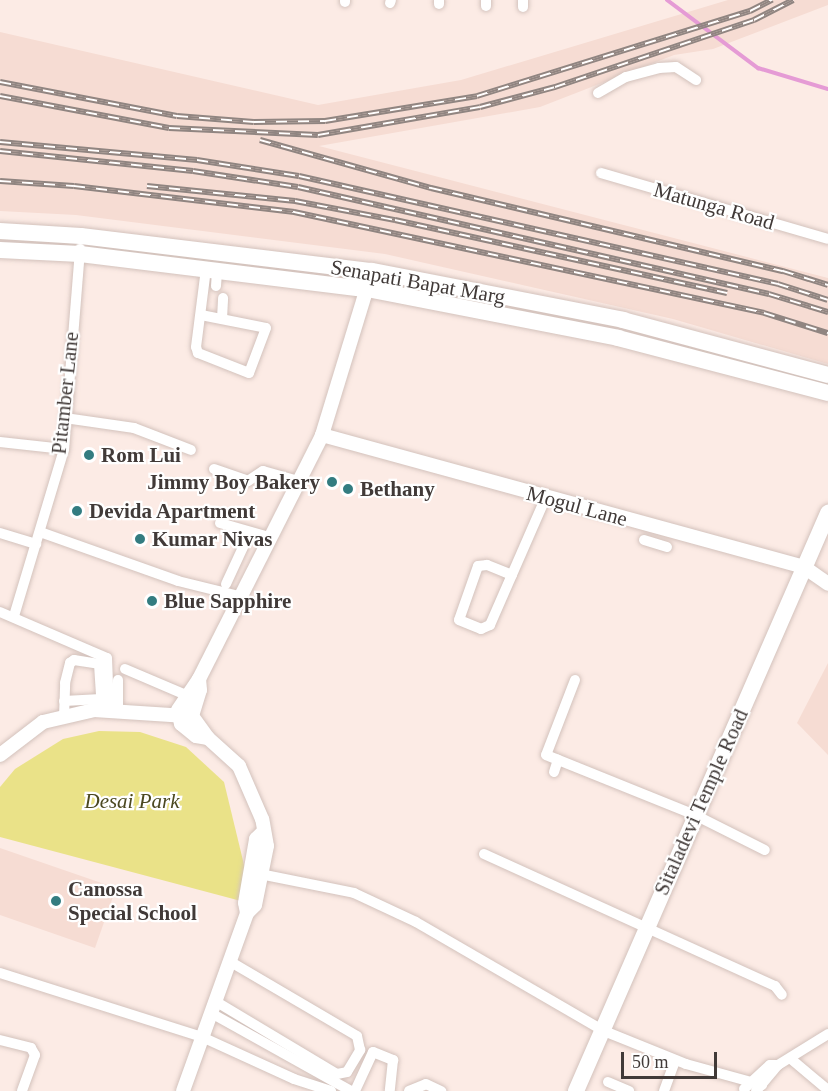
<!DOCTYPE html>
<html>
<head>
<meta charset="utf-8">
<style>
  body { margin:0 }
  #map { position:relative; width:828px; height:1091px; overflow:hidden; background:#fcebe5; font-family:Georgia,serif }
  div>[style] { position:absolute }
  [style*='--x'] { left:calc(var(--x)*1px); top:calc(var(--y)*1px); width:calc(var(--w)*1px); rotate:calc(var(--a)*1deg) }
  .built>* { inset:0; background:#f6dcd3 }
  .green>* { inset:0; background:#eae288 }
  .stream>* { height:4px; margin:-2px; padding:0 2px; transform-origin:2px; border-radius:2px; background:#e59bd5 }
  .roads { filter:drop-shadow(0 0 2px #d3c2bc) drop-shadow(0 0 2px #d3c2bc) }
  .minor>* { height:10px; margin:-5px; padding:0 5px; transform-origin:5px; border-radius:5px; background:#fff }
  .tertiary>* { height:14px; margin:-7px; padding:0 7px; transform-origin:7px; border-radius:7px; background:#fff }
  .secondary>* { height:16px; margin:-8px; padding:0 8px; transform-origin:8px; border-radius:8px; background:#fff }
  .rail>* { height:6px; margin-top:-3px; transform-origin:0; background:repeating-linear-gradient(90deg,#fff 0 11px,#908581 0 22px); box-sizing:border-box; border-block:2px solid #908581 }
  .dots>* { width:16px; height:16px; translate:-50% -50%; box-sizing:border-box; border:3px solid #fff; border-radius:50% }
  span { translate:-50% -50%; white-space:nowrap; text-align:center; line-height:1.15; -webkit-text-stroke:4.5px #fff; paint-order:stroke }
  .street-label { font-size:21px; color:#413a38 }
  .poi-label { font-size:21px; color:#413a38; font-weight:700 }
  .left { translate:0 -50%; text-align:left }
  .right { translate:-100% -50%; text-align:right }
  .park-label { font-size:21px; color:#4c4921; font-style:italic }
  .scale { position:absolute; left:621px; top:1052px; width:96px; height:27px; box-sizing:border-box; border:3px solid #413a38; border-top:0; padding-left:8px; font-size:18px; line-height:21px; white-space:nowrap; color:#413a38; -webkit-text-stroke:4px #fff; paint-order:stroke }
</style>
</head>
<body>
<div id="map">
  <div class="built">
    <div style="clip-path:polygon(728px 0,828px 0,828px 5px,713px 49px,674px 55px,540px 107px,319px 146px,828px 278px,828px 364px,673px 319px,385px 254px,76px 215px,0 211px,0 32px,318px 105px,461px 80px)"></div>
    <div style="clip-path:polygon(828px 663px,828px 755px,797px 723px)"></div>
    <div style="clip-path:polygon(0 848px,116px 888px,95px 948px,0 915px)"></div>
  </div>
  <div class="green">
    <div style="clip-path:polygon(99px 731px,140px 732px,186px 747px,224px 782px,246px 873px,241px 901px,0 837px,0 787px,15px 769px,63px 739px)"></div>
  </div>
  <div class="stream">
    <div style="--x:667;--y:0;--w:114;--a:36.8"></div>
    <div style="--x:758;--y:68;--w:73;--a:16.7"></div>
  </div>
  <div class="roads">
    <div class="minor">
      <div style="--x:345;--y:2;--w:2;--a:-90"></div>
      <div style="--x:390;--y:3;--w:3;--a:-72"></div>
      <div style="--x:439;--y:4;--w:4;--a:-90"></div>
      <div style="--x:486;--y:6;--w:6;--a:-90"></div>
      <div style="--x:523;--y:7;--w:7;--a:-90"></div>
      <div style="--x:598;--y:93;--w:32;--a:-30"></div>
      <div style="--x:626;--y:77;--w:34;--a:-15"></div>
      <div style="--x:659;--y:68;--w:17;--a:-3"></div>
      <div style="--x:676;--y:67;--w:24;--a:33"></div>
      <div style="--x:601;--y:173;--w:236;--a:16.2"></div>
      <div style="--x:216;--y:286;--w:15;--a:-86"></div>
      <div style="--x:201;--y:315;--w:66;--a:11.3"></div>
      <div style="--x:266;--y:328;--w:48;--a:110.7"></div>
      <div style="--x:249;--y:373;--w:55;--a:-158.6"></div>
      <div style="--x:198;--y:353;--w:6;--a:-108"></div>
      <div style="--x:196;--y:347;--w:79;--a:-82.7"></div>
      <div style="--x:222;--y:319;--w:21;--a:-87"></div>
      <div style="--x:65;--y:418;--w:70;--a:8.2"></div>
      <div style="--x:134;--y:428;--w:61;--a:21.1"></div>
      <div style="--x:0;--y:442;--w:64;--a:6.2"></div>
      <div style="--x:214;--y:469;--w:36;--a:19"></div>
      <div style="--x:248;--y:481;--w:18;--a:-34"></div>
      <div style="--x:263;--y:471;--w:36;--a:16"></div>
      <div style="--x:220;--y:523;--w:51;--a:15.9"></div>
      <div style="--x:40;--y:532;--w:146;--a:19.5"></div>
      <div style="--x:178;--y:581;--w:63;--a:13.8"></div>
      <div style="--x:0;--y:533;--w:38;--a:17"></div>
      <div style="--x:644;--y:540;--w:24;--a:17"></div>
      <div style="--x:512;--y:575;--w:27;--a:-158"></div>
      <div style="--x:487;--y:565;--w:9;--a:174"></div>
      <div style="--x:478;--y:566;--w:57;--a:109.4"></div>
      <div style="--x:459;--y:620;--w:24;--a:22"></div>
      <div style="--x:481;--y:629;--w:10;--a:-24"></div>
      <div style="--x:490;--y:625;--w:140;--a:-66.4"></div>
      <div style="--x:226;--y:584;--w:57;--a:-65.2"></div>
      <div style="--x:0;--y:612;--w:116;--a:23.3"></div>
      <div style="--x:107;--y:658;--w:52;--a:87.8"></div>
      <div style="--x:14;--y:616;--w:174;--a:-73.3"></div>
      <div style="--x:64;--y:449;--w:201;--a:-85.4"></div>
      <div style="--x:125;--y:669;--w:66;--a:23.1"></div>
      <div style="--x:118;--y:680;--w:30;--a:90"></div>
      <div style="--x:575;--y:680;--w:80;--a:111.1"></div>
      <div style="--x:546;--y:755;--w:161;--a:21.9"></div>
      <div style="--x:695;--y:815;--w:78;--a:26.6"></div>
      <div style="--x:64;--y:701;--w:37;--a:-3"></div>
      <div style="--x:64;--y:717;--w:34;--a:-88"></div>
      <div style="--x:65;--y:683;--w:21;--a:-76"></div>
      <div style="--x:70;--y:663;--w:5;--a:-37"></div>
      <div style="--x:74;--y:660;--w:25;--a:9"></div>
      <div style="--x:99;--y:664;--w:46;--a:86.3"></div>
      <div style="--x:554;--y:772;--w:13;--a:-72"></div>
      <div style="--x:484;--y:854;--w:320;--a:24.4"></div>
      <div style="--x:775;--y:986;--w:11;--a:52"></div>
      <div style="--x:255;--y:873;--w:101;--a:11.4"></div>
      <div style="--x:354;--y:893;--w:68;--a:25.1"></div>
      <div style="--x:416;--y:922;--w:217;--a:30.1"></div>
      <div style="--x:604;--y:1031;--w:88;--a:21.9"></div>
      <div style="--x:686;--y:1064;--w:79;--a:15.4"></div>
      <div style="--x:0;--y:973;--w:212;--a:17.6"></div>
      <div style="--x:202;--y:1037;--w:101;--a:24.5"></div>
      <div style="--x:294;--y:1079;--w:39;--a:18"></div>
      <div style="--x:215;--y:1001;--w:142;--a:30.9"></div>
      <div style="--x:337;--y:1074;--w:10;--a:-11"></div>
      <div style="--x:347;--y:1072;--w:26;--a:-59"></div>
      <div style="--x:360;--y:1050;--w:14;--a:-102"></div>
      <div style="--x:357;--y:1036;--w:148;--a:-149.6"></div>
      <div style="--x:211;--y:1013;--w:160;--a:29.1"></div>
      <div style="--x:0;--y:1040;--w:32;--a:14"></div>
      <div style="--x:31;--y:1048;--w:8;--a:60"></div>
      <div style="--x:35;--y:1055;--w:38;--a:110"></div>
      <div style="--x:791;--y:1059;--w:48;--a:40"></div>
      <div style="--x:608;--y:1082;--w:23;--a:23"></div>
      <div style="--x:744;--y:1089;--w:35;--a:-43"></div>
      <div style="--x:770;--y:1065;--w:8;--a:0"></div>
      <div style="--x:355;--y:1091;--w:43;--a:-65.2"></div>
      <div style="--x:373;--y:1052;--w:22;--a:22"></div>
      <div style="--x:393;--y:1060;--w:31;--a:96"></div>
      <div style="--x:409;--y:1091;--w:18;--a:-22"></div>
      <div style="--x:426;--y:1084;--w:17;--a:25"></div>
      <div style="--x:664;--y:1091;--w:32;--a:-70"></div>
      <div style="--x:756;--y:1091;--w:34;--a:-50"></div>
      <div style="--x:778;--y:1065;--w:59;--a:-31.8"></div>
    </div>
    <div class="tertiary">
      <div style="--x:322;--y:435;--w:500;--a:15.3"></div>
      <div style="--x:804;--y:567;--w:29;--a:35"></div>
      <div style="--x:208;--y:738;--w:12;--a:-171"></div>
      <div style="--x:196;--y:736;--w:19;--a:-141"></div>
      <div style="--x:181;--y:724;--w:14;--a:-102"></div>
      <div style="--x:178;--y:710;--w:37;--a:-56"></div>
      <div style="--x:199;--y:679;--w:273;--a:-63.2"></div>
      <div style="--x:322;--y:435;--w:171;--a:-73"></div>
      <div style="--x:0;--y:755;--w:54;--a:-37.5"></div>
      <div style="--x:43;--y:722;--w:52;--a:-13.2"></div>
      <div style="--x:94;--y:710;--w:92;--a:3.7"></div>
      <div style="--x:247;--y:913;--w:10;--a:-101"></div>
      <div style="--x:245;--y:903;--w:65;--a:-80.2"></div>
      <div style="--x:256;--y:839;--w:8;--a:-45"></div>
      <div style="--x:183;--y:1091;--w:189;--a:-70.2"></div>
      <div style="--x:247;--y:913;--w:11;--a:-45"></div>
      <div style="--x:255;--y:905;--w:60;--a:-78.5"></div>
      <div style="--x:267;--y:846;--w:27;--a:-100"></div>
      <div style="--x:262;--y:819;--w:58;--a:-113.5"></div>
      <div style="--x:239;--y:766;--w:42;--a:-137.9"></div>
      <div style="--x:208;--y:738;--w:27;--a:-126"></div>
      <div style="--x:192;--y:716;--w:27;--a:-73"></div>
      <div style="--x:200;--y:690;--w:11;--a:-95"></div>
    </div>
    <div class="secondary">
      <div style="--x:0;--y:231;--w:81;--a:3.5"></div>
      <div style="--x:81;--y:236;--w:293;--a:6.9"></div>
      <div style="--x:372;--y:271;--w:256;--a:11"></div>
      <div style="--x:623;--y:320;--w:212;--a:15"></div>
      <div style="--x:0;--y:250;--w:80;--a:2.9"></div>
      <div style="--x:80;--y:254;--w:289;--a:7"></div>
      <div style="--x:367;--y:289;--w:256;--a:11"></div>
      <div style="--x:618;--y:338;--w:217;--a:14.7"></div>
      <div style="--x:576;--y:1091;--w:631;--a:-66.44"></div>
    </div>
  </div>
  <div class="rail">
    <div style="--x:0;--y:82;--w:180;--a:10.9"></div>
    <div style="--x:177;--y:116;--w:77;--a:4.5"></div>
    <div style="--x:254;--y:122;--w:71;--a:-0.8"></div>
    <div style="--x:325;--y:121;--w:154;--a:-9.3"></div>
    <div style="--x:477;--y:96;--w:286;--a:-17.3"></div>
    <div style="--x:750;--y:11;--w:25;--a:-27"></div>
    <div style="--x:0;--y:96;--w:172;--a:10.7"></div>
    <div style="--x:169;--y:128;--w:149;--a:2.7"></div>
    <div style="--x:318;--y:135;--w:164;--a:-9.8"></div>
    <div style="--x:480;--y:107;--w:78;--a:-14.9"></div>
    <div style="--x:555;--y:87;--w:210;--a:-18.6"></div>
    <div style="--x:754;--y:20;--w:44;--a:-27.1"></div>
    <div style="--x:260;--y:140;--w:178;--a:15.7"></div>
    <div style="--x:431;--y:188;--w:362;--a:13.3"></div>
    <div style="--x:783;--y:271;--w:47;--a:17.3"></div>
    <div style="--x:0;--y:142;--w:198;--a:5.2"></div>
    <div style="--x:197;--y:160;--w:103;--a:8.9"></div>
    <div style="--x:299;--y:176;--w:491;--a:12.7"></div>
    <div style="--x:778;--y:284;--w:52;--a:17.7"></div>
    <div style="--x:0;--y:151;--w:194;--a:5.9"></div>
    <div style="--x:193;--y:171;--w:106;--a:8.7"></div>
    <div style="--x:298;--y:187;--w:483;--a:12.8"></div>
    <div style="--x:769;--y:294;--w:62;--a:17"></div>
    <div style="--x:0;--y:181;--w:74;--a:3.9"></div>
    <div style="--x:74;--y:186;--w:222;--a:6.7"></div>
    <div style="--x:294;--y:212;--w:481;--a:12.1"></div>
    <div style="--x:764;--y:313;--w:67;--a:17.4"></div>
    <div style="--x:147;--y:186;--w:149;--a:5.8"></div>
    <div style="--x:295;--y:201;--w:102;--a:10.8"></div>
    <div style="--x:395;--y:220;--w:340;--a:12.4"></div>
  </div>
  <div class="dots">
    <div style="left:89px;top:455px;background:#337c80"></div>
    <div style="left:332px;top:482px;background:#337c80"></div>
    <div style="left:348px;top:489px;background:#337c80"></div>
    <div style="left:77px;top:511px;background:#337c80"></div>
    <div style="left:140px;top:539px;background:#337c80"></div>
    <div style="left:152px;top:601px;background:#337c80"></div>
    <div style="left:56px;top:901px;background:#337c80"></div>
  </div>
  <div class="street-label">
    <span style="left:714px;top:206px;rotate:16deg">Matunga Road</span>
    <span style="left:418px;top:282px;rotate:10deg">Senapati Bapat Marg</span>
    <span style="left:65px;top:393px;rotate:-84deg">Pitamber Lane</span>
    <span style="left:577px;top:506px;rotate:15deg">Mogul Lane</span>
    <span style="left:701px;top:802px;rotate:-66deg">Sitaladevi Temple Road</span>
  </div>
  <div class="poi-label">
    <span class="left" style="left:101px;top:455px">Rom Lui</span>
    <span class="right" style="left:320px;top:482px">Jimmy Boy Bakery</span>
    <span class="left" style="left:360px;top:489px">Bethany</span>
    <span class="left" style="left:89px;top:511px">Devida Apartment</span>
    <span class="left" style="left:152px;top:539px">Kumar Nivas</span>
    <span class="left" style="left:164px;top:601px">Blue Sapphire</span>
    <span class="left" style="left:68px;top:901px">Canossa<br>Special School</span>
  </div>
  <div class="park-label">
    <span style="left:132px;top:801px">Desai Park</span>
  </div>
  <div class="scale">50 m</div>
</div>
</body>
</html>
